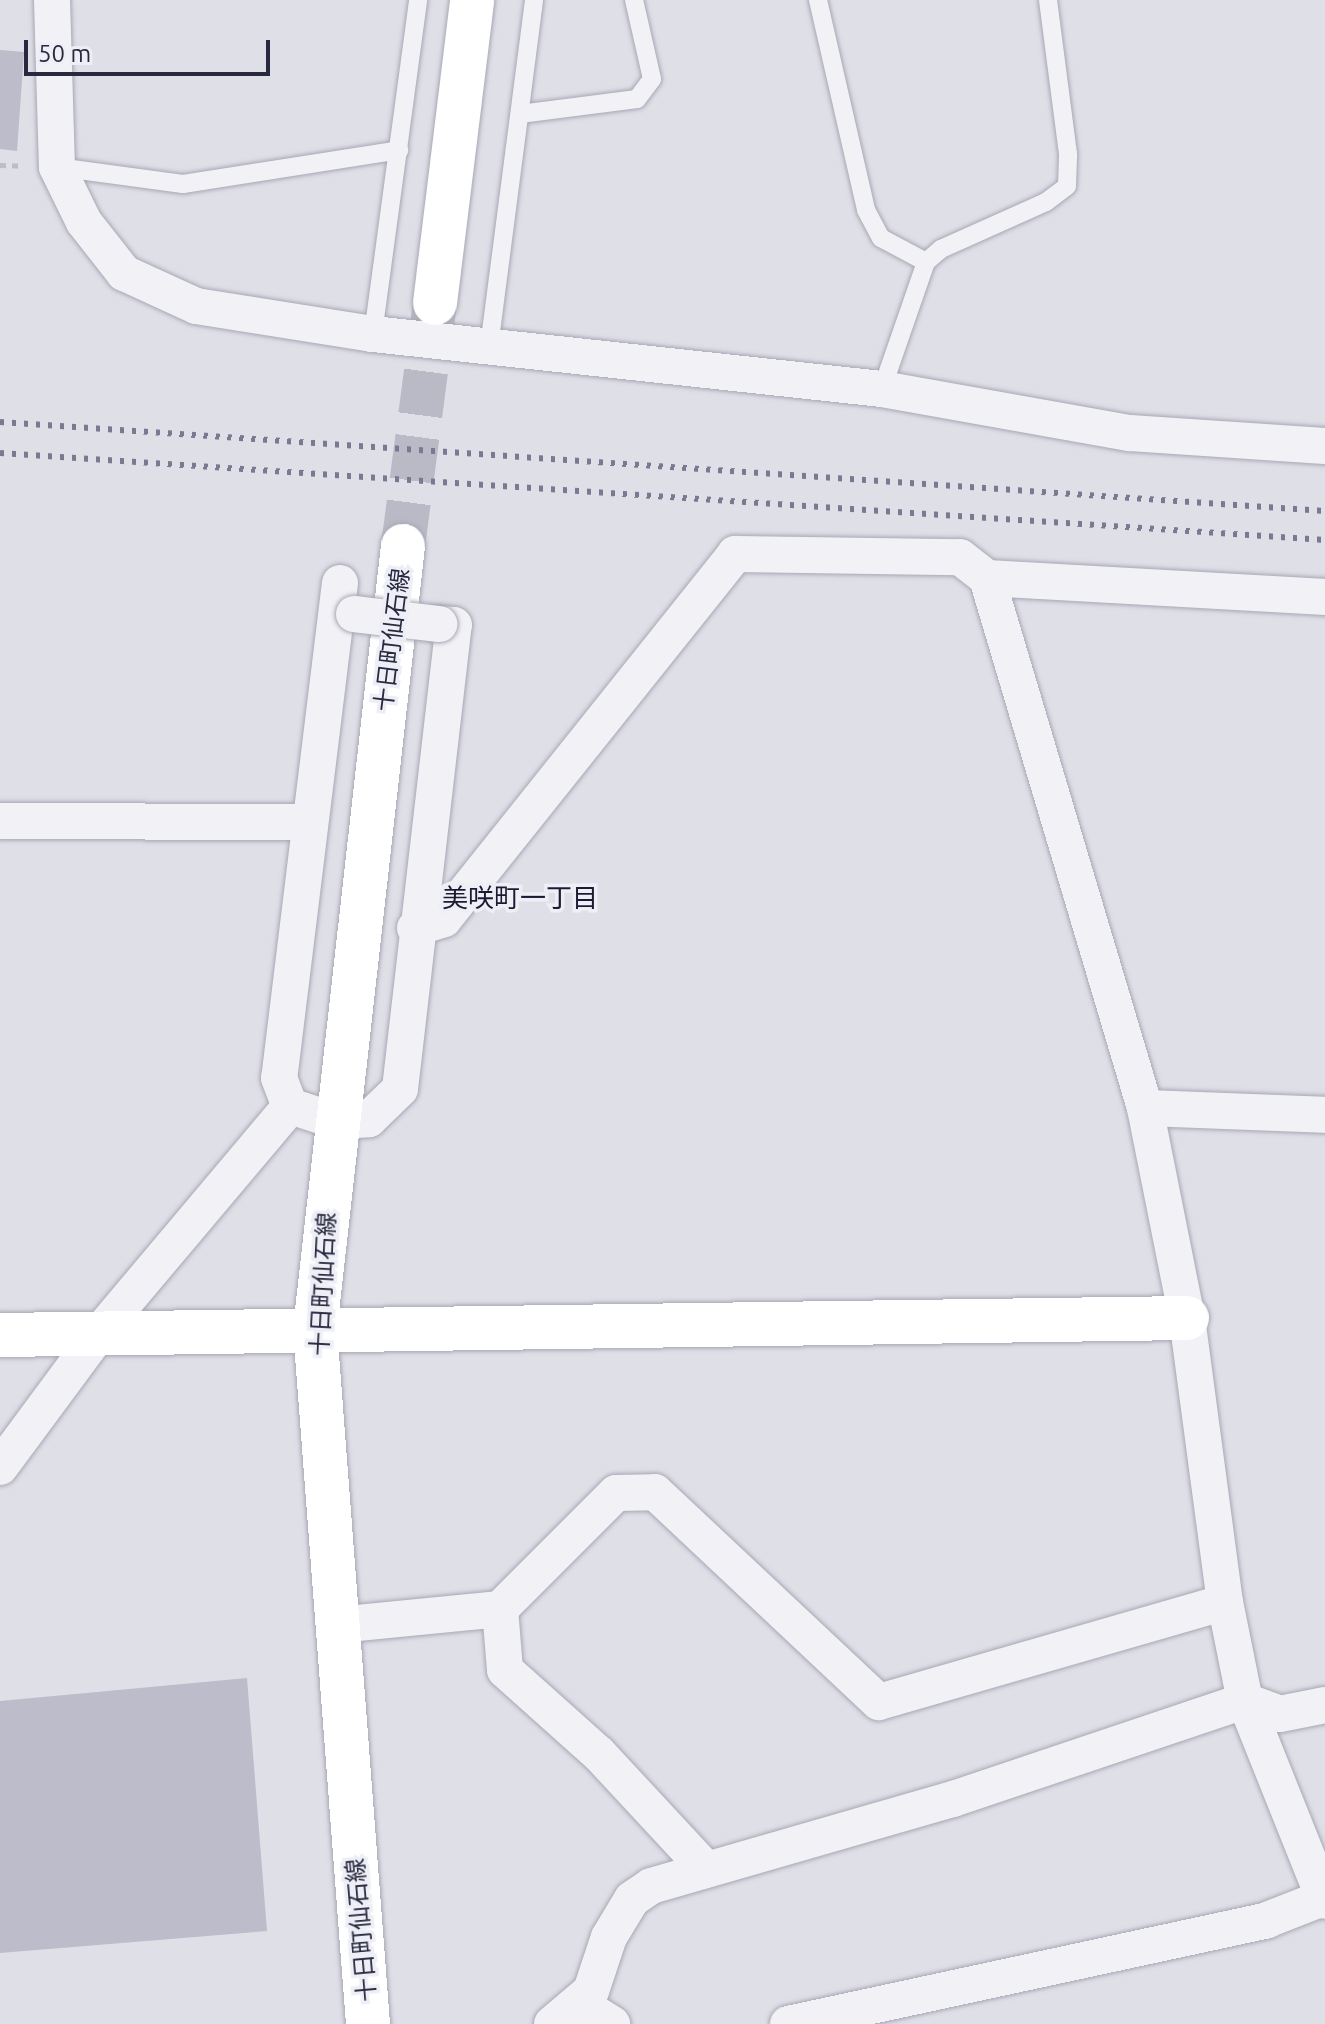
<!DOCTYPE html>
<html>
<head>
<meta charset="utf-8">
<style>
  body { margin:0 }
  #map { position:relative; width:1325px; height:2024px; overflow:hidden; background:#dfdfe8; font-family:Ubuntu,"Noto Sans JP",sans-serif }
  div>[style] { position:absolute }
  [style*='--x'] { left:calc(var(--x)*1px); top:calc(var(--y)*1px); width:calc(var(--w)*1px); rotate:calc(var(--a)*1deg) }
  .building>* { inset:0; background:#bcbccb }
  .secondary-tunnel>* { height:44px; margin-top:-22px; transform-origin:0; background:repeating-linear-gradient(90deg,#babac6 0 44px,transparent 0 66px) }
  .path>* { height:5px; margin-top:-2.5px; transform-origin:0; background:repeating-linear-gradient(90deg,#bdbdc6 0 6px,transparent 0 12px) }
  .roads { filter:drop-shadow(0 0 2px #a8a8b5) drop-shadow(0 0 2px #a8a8b5) }
  .lane>* { height:18px; margin:-9px; padding:0 9px; transform-origin:9px; border-radius:9px; background:#f2f2f6 }
  .street>* { height:36px; margin:-18px; padding:0 18px; transform-origin:18px; border-radius:18px; background:#f2f2f6 }
  .secondary>* { height:44px; margin:-22px; padding:0 22px; transform-origin:22px; border-radius:22px; background:#fff }
  .rail>* { height:6px; margin-top:-3px; transform-origin:0; background:repeating-linear-gradient(90deg,#797991 0 4px,transparent 0 12px) }
  .bridges { filter:drop-shadow(0 0 2px #a8a8b5) drop-shadow(0 0 2px #a8a8b5) }
  .street-bridge>* { height:36px; margin:-18px; padding:0 18px; transform-origin:18px; border-radius:18px; background:#f2f2f6 }
  span { translate:-50% -50%; white-space:nowrap; text-align:center; line-height:1.15; -webkit-text-stroke:7px #eeeff6; paint-order:stroke }
  .street-label { font-size:24px; color:#28283f }
  .neighbourhood-label { font-size:26px; color:#1b1a30 }
  .scale { position:absolute; left:24px; top:40px; width:246px; height:36px; box-sizing:border-box; border:4px solid #28283f; border-top:0; padding-left:10px; font-size:24px; line-height:28px; white-space:nowrap; color:#28283f; -webkit-text-stroke:6px #eeeff6; paint-order:stroke }
</style>
</head>
<body>
<div id="map">
  <div class="building">
    <div style="clip-path:polygon(0 50px,24px 52px,17px 151px,0 149px)"></div>
    <div style="clip-path:polygon(247px 1678px,267px 1931px,0 1953px,0 1701px)"></div>
  </div>
  <div class="secondary-tunnel">
    <div style="--x:403;--y:546;--w:245;--a:-82.5"></div>
  </div>
  <div class="path">
    <div style="--x:0;--y:165;--w:24;--a:2"></div>
  </div>
  <div class="roads">
    <div class="lane">
      <div style="--x:818;--y:0;--w:215;--a:77.1"></div>
      <div style="--x:866;--y:210;--w:32;--a:62"></div>
      <div style="--x:881;--y:238;--w:51;--a:28.1"></div>
      <div style="--x:520;--y:114;--w:118;--a:-7.3"></div>
      <div style="--x:637;--y:99;--w:25;--a:-53"></div>
      <div style="--x:652;--y:79;--w:81;--a:-102.8"></div>
      <div style="--x:57;--y:167;--w:127;--a:7.7"></div>
      <div style="--x:183;--y:184;--w:219;--a:-8.9"></div>
      <div style="--x:373;--y:334;--w:337;--a:-82.3"></div>
      <div style="--x:489;--y:347;--w:350;--a:-82.6"></div>
      <div style="--x:882;--y:389;--w:134;--a:-70.9"></div>
      <div style="--x:926;--y:262;--w:20;--a:-41"></div>
      <div style="--x:941;--y:249;--w:115;--a:-24.1"></div>
      <div style="--x:1046;--y:202;--w:26;--a:-37"></div>
      <div style="--x:1067;--y:186;--w:32;--a:-88"></div>
      <div style="--x:1068;--y:154;--w:155;--a:-97.4"></div>
    </div>
    <div class="street">
      <div style="--x:52;--y:0;--w:167;--a:88.3"></div>
      <div style="--x:57;--y:167;--w:61;--a:63.9"></div>
      <div style="--x:84;--y:222;--w:65;--a:51.9"></div>
      <div style="--x:124;--y:273;--w:79;--a:24.6"></div>
      <div style="--x:196;--y:306;--w:179;--a:9"></div>
      <div style="--x:373;--y:334;--w:512;--a:6.17"></div>
      <div style="--x:882;--y:389;--w:252;--a:10.1"></div>
      <div style="--x:1130;--y:433;--w:195;--a:3.8"></div>
      <div style="--x:987;--y:578;--w:553;--a:73.4"></div>
      <div style="--x:1145;--y:1108;--w:214;--a:78.7"></div>
      <div style="--x:1187;--y:1318;--w:287;--a:82.4"></div>
      <div style="--x:1225;--y:1602;--w:101;--a:78.6"></div>
      <div style="--x:1245;--y:1701;--w:215;--a:68.2"></div>
      <div style="--x:340;--y:583;--w:499;--a:97"></div>
      <div style="--x:279;--y:1078;--w:30;--a:69"></div>
      <div style="--x:290;--y:1106;--w:48;--a:18.1"></div>
      <div style="--x:336;--y:1121;--w:33;--a:-3"></div>
      <div style="--x:369;--y:1119;--w:43;--a:-44.1"></div>
      <div style="--x:400;--y:1089;--w:467;--a:-83.4"></div>
      <div style="--x:454;--y:625;--w:15;--a:-176"></div>
      <div style="--x:0;--y:821;--w:307;--a:0.2"></div>
      <div style="--x:415;--y:928;--w:30;--a:-17"></div>
      <div style="--x:444;--y:919;--w:467;--a:-51.4"></div>
      <div style="--x:735;--y:554;--w:225;--a:0.8"></div>
      <div style="--x:960;--y:557;--w:34;--a:38"></div>
      <div style="--x:987;--y:578;--w:339;--a:3.2"></div>
      <div style="--x:1145;--y:1108;--w:180;--a:2.2"></div>
      <div style="--x:0;--y:1467;--w:168;--a:-53.5"></div>
      <div style="--x:100;--y:1332;--w:295;--a:-49.9"></div>
      <div style="--x:500;--y:1609;--w:61;--a:85.3"></div>
      <div style="--x:505;--y:1670;--w:126;--a:41.8"></div>
      <div style="--x:599;--y:1754;--w:157;--a:47.1"></div>
      <div style="--x:337;--y:1625;--w:164;--a:-5.6"></div>
      <div style="--x:500;--y:1609;--w:164;--a:-45"></div>
      <div style="--x:616;--y:1493;--w:39;--a:-1"></div>
      <div style="--x:655;--y:1492;--w:307;--a:43.2"></div>
      <div style="--x:879;--y:1702;--w:360;--a:-16.1"></div>
      <div style="--x:580;--y:2004;--w:38;--a:32"></div>
      <div style="--x:552;--y:2024;--w:51;--a:-40.2"></div>
      <div style="--x:591;--y:1991;--w:57;--a:-71.6"></div>
      <div style="--x:609;--y:1937;--w:44;--a:-58.8"></div>
      <div style="--x:632;--y:1899;--w:23;--a:-34"></div>
      <div style="--x:651;--y:1886;--w:314;--a:-16.1"></div>
      <div style="--x:953;--y:1799;--w:308;--a:-18.6"></div>
      <div style="--x:1245;--y:1701;--w:37;--a:20"></div>
      <div style="--x:1280;--y:1714;--w:46;--a:-11.3"></div>
      <div style="--x:788;--y:2024;--w:490;--a:-12.2"></div>
      <div style="--x:1267;--y:1920;--w:60;--a:-21.4"></div>
    </div>
    <div class="secondary">
      <div style="--x:435;--y:303;--w:305;--a:-83"></div>
      <div style="--x:0;--y:1335;--w:1187;--a:-0.82"></div>
      <div style="--x:368;--y:2024;--w:697;--a:-94.36"></div>
      <div style="--x:315;--y:1329;--w:788;--a:-83.59"></div>
    </div>
  </div>
  <div class="rail">
    <div style="--x:0;--y:422;--w:1328;--a:3.84"></div>
    <div style="--x:0;--y:453;--w:1328;--a:3.76"></div>
  </div>
  <div class="bridges">
    <div class="street-bridge">
      <div style="--x:354;--y:614;--w:86;--a:6.7"></div>
    </div>
  </div>
  <div class="street-label">
    <span style="left:392px;top:640px;rotate:-83deg">十日町仙石線</span>
    <span style="left:323px;top:1284px;rotate:-87deg">十日町仙石線</span>
    <span style="left:361px;top:1930px;rotate:-95deg">十日町仙石線</span>
  </div>
  <div class="neighbourhood-label">
    <span style="left:520px;top:898px">美咲町一丁目</span>
  </div>
  <div class="scale">50 m</div>
</div>
</body>
</html>
